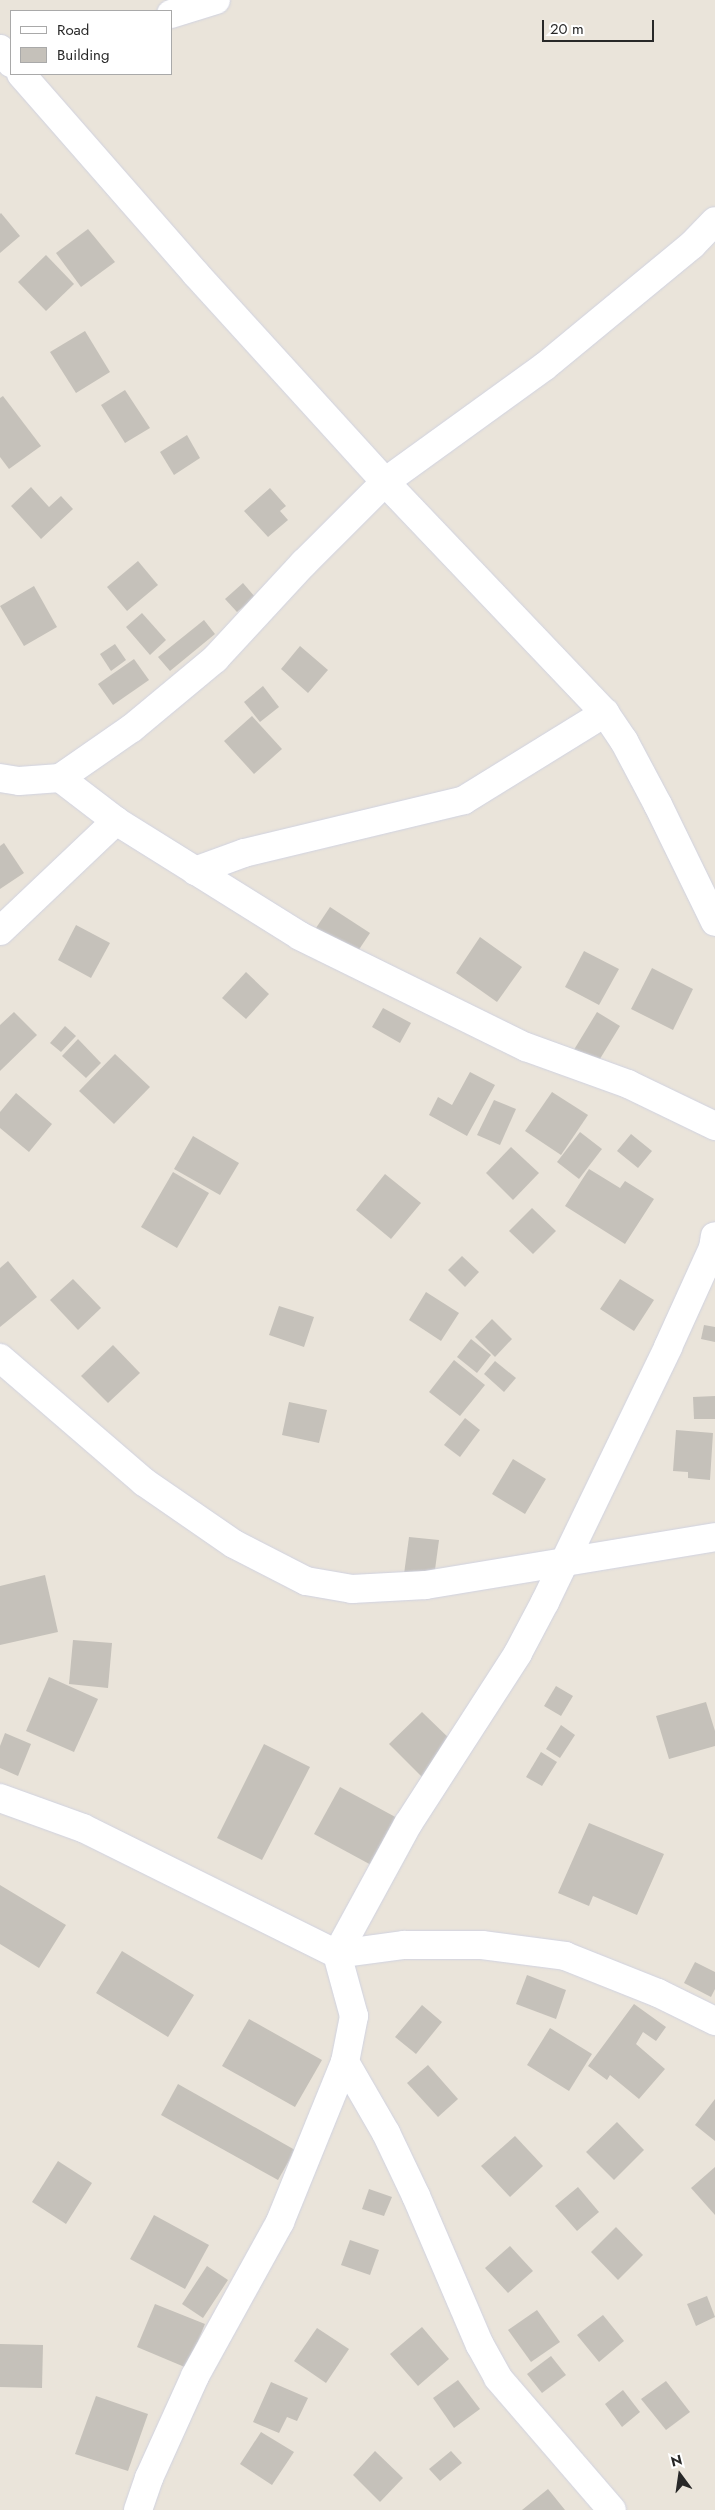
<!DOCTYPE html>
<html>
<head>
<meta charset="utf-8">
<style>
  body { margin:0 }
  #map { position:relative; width:715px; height:2510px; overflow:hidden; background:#eae4da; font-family:Jost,sans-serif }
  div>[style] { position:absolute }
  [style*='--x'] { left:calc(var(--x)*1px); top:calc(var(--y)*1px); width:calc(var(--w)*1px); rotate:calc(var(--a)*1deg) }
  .building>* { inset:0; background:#c5c1ba }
  .roads { filter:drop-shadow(0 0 1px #d0d2e0) drop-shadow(0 0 1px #d0d2e0) }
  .minor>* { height:28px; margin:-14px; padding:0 14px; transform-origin:14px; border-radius:14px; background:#fff }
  span { translate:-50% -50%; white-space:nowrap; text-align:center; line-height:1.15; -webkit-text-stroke:5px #fff; paint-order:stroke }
  .legend { position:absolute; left:10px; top:10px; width:162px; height:65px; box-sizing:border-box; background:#fff; border:1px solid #a9a9a9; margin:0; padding:6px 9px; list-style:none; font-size:15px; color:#282828 }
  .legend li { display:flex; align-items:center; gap:10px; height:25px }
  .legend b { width:25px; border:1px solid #a9a9a9 }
  .north { position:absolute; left:655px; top:2450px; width:50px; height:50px; -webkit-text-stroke:4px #fff; paint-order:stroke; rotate:346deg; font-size:14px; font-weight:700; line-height:20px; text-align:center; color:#282828 }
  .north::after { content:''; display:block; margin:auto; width:18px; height:22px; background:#282828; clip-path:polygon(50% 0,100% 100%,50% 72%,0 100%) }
  .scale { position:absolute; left:542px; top:20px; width:112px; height:22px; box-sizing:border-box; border:2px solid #282828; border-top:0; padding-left:6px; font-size:15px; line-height:18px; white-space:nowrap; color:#282828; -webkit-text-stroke:4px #fff; paint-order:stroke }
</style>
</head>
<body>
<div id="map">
  <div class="building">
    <div style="clip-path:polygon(1px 213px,20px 236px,0 253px,0 214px)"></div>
    <div style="clip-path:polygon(88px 229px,115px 262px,81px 287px,56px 253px)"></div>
    <div style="clip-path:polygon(46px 255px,74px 284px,46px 311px,18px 282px)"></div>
    <div style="clip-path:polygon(85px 331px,110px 372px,76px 393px,50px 352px)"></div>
    <div style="clip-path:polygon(125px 390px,150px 428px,125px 443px,101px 405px)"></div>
    <div style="clip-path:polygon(3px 396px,41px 446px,9px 469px,0 457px,0 398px)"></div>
    <div style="clip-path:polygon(187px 435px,200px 458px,174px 475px,160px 452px)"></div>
    <div style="clip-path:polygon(31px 487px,49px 507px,61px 496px,73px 509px,41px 539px,11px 506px)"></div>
    <div style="clip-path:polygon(270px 488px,286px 506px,280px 511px,288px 520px,268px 537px,244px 511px)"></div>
    <div style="clip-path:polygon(138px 561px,158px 585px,127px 611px,107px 587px)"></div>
    <div style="clip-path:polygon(243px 583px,255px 597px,237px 612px,225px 599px)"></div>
    <div style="clip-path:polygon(34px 586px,57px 627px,24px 646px,0 606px)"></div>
    <div style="clip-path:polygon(142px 613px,166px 640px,150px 655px,126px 627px)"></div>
    <div style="clip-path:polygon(204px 620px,215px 634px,170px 671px,158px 657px)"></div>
    <div style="clip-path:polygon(115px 644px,126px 660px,111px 671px,100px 654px)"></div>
    <div style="clip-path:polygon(300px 646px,328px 670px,308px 693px,281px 669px)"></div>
    <div style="clip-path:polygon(134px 659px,149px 680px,113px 705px,98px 684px)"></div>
    <div style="clip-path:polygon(263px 686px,279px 707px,260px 722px,244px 702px)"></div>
    <div style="clip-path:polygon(252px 716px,282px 749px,254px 774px,224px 741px)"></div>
    <div style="clip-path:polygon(4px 843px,24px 873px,0 889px,0 846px)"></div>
    <div style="clip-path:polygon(330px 907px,370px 933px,354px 957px,314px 931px)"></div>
    <div style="clip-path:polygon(76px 925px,110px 943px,91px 978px,58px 960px)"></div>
    <div style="clip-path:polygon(480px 937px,522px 967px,497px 1002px,456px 973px)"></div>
    <div style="clip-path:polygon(584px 951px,619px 969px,599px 1005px,565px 987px)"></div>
    <div style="clip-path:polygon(652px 968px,693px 989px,673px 1030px,631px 1009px)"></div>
    <div style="clip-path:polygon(246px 972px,269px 994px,246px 1019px,222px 998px)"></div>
    <div style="clip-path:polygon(383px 1008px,411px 1023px,400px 1043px,372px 1027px)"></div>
    <div style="clip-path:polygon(14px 1012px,37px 1035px,0 1071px,0 1025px)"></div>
    <div style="clip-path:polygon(597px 1012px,620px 1026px,595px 1067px,572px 1053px)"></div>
    <div style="clip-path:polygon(65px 1026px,76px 1036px,61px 1052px,50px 1043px)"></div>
    <div style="clip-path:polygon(78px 1039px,101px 1063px,86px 1078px,62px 1056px)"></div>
    <div style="clip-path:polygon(115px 1054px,150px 1087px,114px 1124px,79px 1091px)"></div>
    <div style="clip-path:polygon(470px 1072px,495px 1085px,467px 1136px,429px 1115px,438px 1097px,452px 1105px)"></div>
    <div style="clip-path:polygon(552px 1092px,588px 1115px,561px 1155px,525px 1131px)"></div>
    <div style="clip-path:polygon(16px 1093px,52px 1124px,29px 1152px,0 1128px,0 1112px)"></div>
    <div style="clip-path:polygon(494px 1100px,516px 1109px,500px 1145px,477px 1135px)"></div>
    <div style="clip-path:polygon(580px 1132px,602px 1149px,579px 1179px,557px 1162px)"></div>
    <div style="clip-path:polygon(631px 1134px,652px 1151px,638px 1168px,617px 1151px)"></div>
    <div style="clip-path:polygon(193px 1136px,239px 1163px,220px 1195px,174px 1169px)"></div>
    <div style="clip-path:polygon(511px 1147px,539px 1173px,513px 1200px,486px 1173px)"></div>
    <div style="clip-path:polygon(589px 1169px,620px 1188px,625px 1181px,654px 1199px,625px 1244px,565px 1206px)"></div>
    <div style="clip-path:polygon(173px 1172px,209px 1193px,177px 1248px,141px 1227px)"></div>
    <div style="clip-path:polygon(385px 1174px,421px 1203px,391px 1239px,356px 1210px)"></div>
    <div style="clip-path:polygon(532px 1208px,556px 1231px,533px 1254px,509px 1231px)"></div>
    <div style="clip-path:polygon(462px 1256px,479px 1272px,465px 1287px,448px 1270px)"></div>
    <div style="clip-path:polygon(8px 1261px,37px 1297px,0 1327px,0 1268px)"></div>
    <div style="clip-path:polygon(73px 1279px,101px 1308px,78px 1330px,50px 1300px)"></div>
    <div style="clip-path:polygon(620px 1279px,654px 1300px,634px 1331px,600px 1309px)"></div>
    <div style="clip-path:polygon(426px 1292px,459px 1313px,441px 1341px,409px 1320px)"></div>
    <div style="clip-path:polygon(279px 1306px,314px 1317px,304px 1347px,269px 1335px)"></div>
    <div style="clip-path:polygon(492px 1319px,512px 1339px,495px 1357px,475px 1337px)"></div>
    <div style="clip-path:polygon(704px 1325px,715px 1327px,715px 1342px,701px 1339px)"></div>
    <div style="clip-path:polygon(471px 1339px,491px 1355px,477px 1373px,457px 1357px)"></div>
    <div style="clip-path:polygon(113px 1345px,140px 1373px,108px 1403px,81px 1376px)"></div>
    <div style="clip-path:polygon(454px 1360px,485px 1385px,460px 1416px,429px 1392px)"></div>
    <div style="clip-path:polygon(495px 1361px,516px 1378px,504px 1392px,484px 1374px)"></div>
    <div style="clip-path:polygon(715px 1396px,715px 1419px,694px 1419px,693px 1397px)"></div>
    <div style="clip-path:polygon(289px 1402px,327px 1410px,319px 1443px,282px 1435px)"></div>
    <div style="clip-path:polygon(465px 1418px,480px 1430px,460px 1457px,444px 1445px)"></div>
    <div style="clip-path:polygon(676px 1430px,713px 1433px,710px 1480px,688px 1478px,688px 1472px,673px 1471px)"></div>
    <div style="clip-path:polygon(513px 1459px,546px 1479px,525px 1514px,492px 1494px)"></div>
    <div style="clip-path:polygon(409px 1537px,439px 1540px,434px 1577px,404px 1574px)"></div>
    <div style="clip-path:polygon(45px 1575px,58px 1632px,0 1645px,0 1586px)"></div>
    <div style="clip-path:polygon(73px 1640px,112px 1643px,108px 1688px,69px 1684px)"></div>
    <div style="clip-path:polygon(49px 1677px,98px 1699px,74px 1752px,26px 1731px)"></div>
    <div style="clip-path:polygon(556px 1686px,573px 1696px,561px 1716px,544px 1706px)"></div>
    <div style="clip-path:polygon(706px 1702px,715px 1731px,715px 1746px,669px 1759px,656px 1716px)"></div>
    <div style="clip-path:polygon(422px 1712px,456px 1745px,423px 1778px,389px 1744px)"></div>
    <div style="clip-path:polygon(561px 1725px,575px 1735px,560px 1758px,546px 1749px)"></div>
    <div style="clip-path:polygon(5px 1733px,31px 1744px,18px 1776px,0 1768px,0 1746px)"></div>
    <div style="clip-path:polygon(264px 1744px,310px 1767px,262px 1860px,217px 1838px)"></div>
    <div style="clip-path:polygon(541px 1752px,557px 1762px,542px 1786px,526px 1777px)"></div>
    <div style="clip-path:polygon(340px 1787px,399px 1819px,373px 1866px,314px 1834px)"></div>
    <div style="clip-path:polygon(589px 1823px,664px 1854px,637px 1915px,593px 1896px,589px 1906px,558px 1893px)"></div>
    <div style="clip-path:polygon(0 1885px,66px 1925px,39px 1968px,0 1944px)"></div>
    <div style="clip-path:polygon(122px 1951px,194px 1995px,168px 2037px,96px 1993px)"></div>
    <div style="clip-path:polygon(695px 1962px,715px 1972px,715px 1989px,711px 1997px,684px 1983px)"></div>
    <div style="clip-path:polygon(527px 1975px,566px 1990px,556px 2019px,516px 2004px)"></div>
    <div style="clip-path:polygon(634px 2004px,666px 2027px,656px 2041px,643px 2032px,636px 2044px,665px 2069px,639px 2099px,610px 2075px,607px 2080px,588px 2066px)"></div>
    <div style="clip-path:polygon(422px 2005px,442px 2022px,416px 2054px,395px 2037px)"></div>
    <div style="clip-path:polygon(249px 2019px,322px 2060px,295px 2107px,222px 2066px)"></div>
    <div style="clip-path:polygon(550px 2028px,592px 2054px,569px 2091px,527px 2065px)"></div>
    <div style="clip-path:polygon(428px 2065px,458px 2099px,438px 2117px,407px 2083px)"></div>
    <div style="clip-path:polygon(178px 2084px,295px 2150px,278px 2180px,161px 2115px)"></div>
    <div style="clip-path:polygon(715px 2099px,715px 2141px,695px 2125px)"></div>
    <div style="clip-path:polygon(617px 2122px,644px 2150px,614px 2180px,586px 2152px)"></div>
    <div style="clip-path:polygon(515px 2136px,543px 2166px,510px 2197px,481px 2166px)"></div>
    <div style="clip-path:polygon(58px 2161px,92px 2183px,66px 2224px,32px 2202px)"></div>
    <div style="clip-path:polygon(715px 2167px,715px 2215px,691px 2188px)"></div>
    <div style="clip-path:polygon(578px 2187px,599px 2212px,577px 2231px,555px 2206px)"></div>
    <div style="clip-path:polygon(369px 2189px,392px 2197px,384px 2216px,362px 2209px)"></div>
    <div style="clip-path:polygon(154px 2215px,209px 2245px,185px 2289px,130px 2259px)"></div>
    <div style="clip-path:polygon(616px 2227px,643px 2255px,618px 2280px,591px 2252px)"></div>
    <div style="clip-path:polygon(350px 2240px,379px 2250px,370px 2275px,341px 2265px)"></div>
    <div style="clip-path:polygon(510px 2246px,533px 2271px,508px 2293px,485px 2268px)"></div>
    <div style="clip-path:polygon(207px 2266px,228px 2280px,203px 2318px,182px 2304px)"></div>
    <div style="clip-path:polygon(707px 2296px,715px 2317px,696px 2326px,687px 2304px)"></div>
    <div style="clip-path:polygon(155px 2304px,205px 2324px,187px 2368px,137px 2347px)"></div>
    <div style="clip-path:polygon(537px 2310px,560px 2342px,531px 2362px,508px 2330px)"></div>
    <div style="clip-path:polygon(603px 2315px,624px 2341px,599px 2362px,577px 2335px)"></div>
    <div style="clip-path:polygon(422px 2327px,449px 2359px,418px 2386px,390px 2354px)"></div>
    <div style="clip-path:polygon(317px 2328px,349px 2349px,326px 2383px,294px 2361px)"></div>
    <div style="clip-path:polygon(0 2344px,43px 2345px,42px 2388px,0 2387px)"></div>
    <div style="clip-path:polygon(551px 2356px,566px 2375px,542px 2393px,527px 2374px)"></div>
    <div style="clip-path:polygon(458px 2380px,480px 2409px,454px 2428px,433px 2398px)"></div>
    <div style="clip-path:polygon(666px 2381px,690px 2412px,666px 2430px,641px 2399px)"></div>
    <div style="clip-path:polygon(271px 2382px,308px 2398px,297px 2421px,287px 2417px,279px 2433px,253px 2422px)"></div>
    <div style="clip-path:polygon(623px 2390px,640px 2412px,622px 2427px,605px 2404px)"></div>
    <div style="clip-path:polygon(96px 2396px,148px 2414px,128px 2471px,75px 2454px)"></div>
    <div style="clip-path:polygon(261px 2432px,294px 2452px,272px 2485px,240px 2464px)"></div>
    <div style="clip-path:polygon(375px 2451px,403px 2478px,380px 2502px,353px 2475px)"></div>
    <div style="clip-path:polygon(451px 2451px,462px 2463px,440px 2481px,429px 2469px)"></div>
    <div style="clip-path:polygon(548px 2489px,565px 2510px,522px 2510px)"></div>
  </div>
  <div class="roads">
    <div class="minor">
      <div style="--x:171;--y:14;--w:47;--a:-17.3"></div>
      <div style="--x:0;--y:49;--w:18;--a:52"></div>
      <div style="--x:21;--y:74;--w:266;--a:48.8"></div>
      <div style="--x:196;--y:274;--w:281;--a:47.7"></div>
      <div style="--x:385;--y:482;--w:319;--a:46.4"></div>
      <div style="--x:605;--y:713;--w:34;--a:56"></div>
      <div style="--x:624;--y:741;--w:72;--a:62"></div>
      <div style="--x:658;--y:805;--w:130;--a:64"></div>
      <div style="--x:0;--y:778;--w:19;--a:9"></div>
      <div style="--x:19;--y:781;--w:41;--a:-4.2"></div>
      <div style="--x:60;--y:778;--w:71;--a:37.5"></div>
      <div style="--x:116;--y:821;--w:217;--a:32"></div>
      <div style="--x:300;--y:936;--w:252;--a:26.2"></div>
      <div style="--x:526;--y:1047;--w:109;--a:19.9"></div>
      <div style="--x:628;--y:1084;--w:97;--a:25.8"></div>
      <div style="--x:60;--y:778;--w:88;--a:-34.8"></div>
      <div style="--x:132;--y:728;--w:108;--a:-39.7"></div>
      <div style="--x:215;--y:659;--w:131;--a:-47.2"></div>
      <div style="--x:304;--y:563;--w:115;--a:-45"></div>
      <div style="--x:385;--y:482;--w:196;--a:-35.9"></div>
      <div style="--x:544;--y:367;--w:192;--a:-39.5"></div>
      <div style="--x:692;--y:245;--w:33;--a:-46"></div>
      <div style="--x:195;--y:871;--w:52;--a:-20.2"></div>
      <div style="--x:244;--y:853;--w:226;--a:-13.5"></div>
      <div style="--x:464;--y:800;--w:166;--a:-31.7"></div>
      <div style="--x:0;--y:931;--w:160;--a:-43.5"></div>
      <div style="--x:0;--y:1358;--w:190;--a:40.7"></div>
      <div style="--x:144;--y:1482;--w:109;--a:34.6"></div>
      <div style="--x:234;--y:1544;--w:81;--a:27.2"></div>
      <div style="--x:306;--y:1581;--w:47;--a:9.9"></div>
      <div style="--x:352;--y:1589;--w:74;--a:-3.1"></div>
      <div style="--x:426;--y:1585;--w:293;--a:-9.4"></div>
      <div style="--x:0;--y:1798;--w:88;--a:19.9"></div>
      <div style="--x:83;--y:1828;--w:284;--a:26.4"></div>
      <div style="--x:337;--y:1954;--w:68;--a:-7.7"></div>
      <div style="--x:404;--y:1945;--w:78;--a:0"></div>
      <div style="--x:482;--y:1945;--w:84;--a:7.5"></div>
      <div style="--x:565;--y:1956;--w:100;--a:21.7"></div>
      <div style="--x:658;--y:1993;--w:64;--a:26.2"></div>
      <div style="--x:345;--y:2062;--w:82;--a:60"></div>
      <div style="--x:386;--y:2133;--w:70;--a:64.5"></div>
      <div style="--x:416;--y:2196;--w:162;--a:66.8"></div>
      <div style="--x:480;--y:2345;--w:38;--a:61"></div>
      <div style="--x:498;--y:2378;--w:174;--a:49.2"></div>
      <div style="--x:138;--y:2510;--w:34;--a:-71"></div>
      <div style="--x:149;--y:2478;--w:112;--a:-65.7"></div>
      <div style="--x:195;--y:2376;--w:176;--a:-61.1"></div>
      <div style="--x:280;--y:2222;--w:173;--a:-67.9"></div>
      <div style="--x:345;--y:2062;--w:47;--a:-78.9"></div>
      <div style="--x:354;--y:2016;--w:64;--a:-105.3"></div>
      <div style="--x:337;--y:1954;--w:148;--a:-61.4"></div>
      <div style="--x:408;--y:1824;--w:203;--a:-57.2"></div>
      <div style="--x:518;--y:1653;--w:58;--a:-62.1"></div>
      <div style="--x:545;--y:1602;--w:283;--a:-64.2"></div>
      <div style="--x:668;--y:1347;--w:109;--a:-65.6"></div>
      <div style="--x:713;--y:1248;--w:12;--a:-81"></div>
    </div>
  </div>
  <ul class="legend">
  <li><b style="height:6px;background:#fff"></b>Road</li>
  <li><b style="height:14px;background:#c5c1ba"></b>Building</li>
  </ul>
  <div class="north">N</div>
  <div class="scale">20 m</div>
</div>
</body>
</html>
